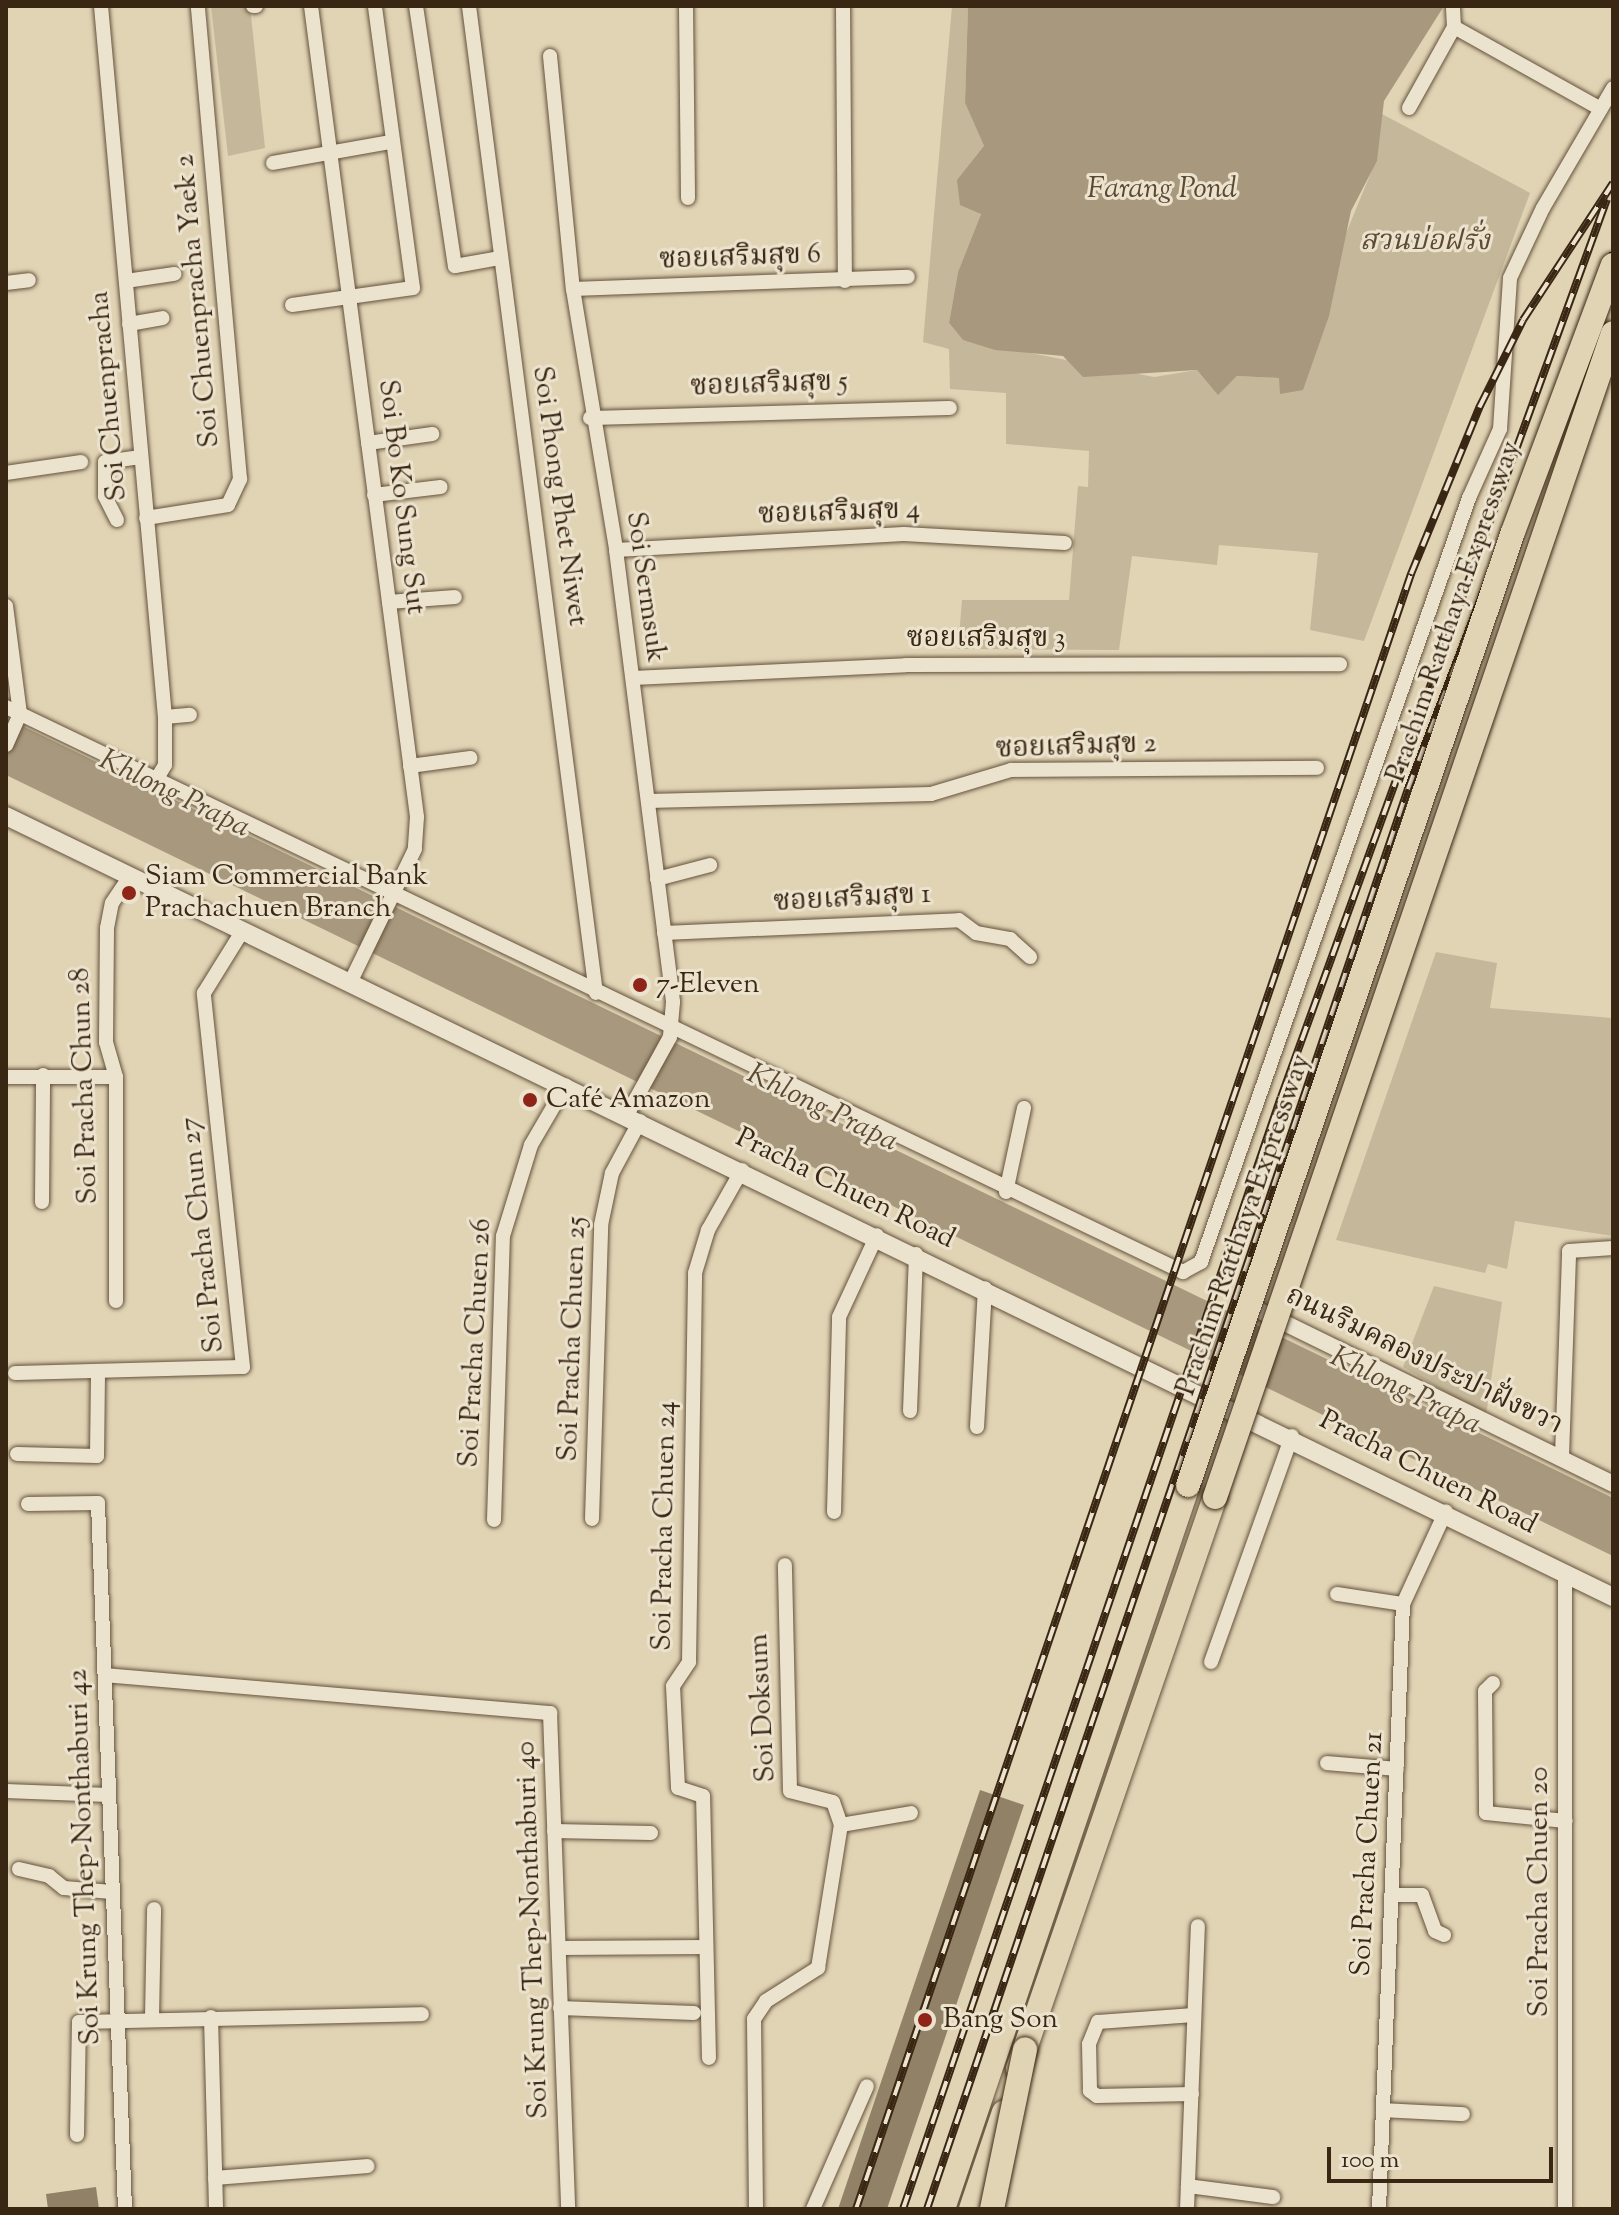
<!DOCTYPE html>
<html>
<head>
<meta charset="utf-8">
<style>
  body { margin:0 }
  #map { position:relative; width:1619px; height:2215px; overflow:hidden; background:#e1d4b5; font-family:"Sorts Mill Goudy","Noto Serif Thai",serif }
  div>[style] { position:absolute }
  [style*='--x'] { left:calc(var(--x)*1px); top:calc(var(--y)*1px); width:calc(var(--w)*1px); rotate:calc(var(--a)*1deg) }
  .green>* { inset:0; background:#c5b799 }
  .water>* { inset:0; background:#a8997e }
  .building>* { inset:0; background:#918167 }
  .roads { filter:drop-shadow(0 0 2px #64523c) drop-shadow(0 0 2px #64523c) }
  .minor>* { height:14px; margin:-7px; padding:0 7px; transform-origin:7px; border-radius:7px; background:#ece3cf }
  .tertiary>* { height:16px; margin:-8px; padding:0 8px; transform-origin:8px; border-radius:8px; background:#ece3cf }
  .secondary>* { height:18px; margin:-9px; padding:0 9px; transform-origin:9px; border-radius:9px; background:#ece3cf }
  .motorway>* { height:24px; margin:-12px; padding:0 12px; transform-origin:12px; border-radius:12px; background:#e1d4b5 }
  .rail>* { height:8px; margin-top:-4px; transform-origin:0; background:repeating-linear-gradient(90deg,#ece3cf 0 15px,#3a2713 0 30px); box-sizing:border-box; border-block:2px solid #3a2713 }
  .bridges { filter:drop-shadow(0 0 2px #3a2713) drop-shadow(0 0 2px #3a2713) }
  .motorway-bridge>* { height:24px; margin:-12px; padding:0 12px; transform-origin:12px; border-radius:12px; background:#e1d4b5 }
  .dots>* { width:22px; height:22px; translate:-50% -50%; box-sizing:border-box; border:4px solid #ece3cf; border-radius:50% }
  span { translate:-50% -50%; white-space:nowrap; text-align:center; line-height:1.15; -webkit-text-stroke:6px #ece3cf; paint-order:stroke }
  .park-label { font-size:28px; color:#5d4b34; font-style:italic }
  .street-label { font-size:28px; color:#3a2713 }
  .poi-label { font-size:28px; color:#3a2713 }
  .left { translate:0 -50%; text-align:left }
  .water-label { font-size:30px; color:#5b4933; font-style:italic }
  .frame { position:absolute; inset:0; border:8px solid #3a2713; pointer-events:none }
  .scale { position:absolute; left:1327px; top:2147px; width:226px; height:36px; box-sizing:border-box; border:4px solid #3a2713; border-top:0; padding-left:10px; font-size:24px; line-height:28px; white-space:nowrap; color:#3a2713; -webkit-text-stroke:6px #ece3cf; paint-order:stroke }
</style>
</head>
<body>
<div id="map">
  <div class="green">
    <div style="clip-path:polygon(211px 6px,250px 6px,265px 148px,228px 156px)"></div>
    <div style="clip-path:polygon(952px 6px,968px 6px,965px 103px,984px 146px,981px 214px,958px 272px,949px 323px,963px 340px,1154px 377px,1197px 370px,1218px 394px,1237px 376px,1280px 378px,1280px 394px,1377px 158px,1382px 114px,1530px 193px,1364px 641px,1310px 630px,1318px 553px,1219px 545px,1217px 565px,1132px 556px,1119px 650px,958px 649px,962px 600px,1069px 600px,1078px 486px,1088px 487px,1089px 451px,1006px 444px,1006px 393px,950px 389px,949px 349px,923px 342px)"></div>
    <div style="clip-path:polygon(1436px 952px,1497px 963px,1490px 1008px,1613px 1018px,1613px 1236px,1515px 1221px,1507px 1269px,1488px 1264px,1485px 1273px,1336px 1240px)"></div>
    <div style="clip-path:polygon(1434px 1286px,1502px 1302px,1486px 1416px,1403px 1367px)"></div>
  </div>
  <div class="water">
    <div style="clip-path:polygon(968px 6px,1444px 6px,1384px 101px,1377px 161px,1351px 211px,1329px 316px,1303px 390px,1280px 394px,1279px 378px,1237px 376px,1218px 395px,1197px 370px,1083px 377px,1063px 356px,995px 350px,963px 340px,949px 323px,958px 272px,981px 214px,960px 205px,957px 180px,984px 146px,965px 103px)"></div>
    <div style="clip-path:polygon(6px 718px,1613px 1498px,1613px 1556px,6px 775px)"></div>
  </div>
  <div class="building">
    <div style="clip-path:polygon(980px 1790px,1024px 1805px,887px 2209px,838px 2209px)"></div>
    <div style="clip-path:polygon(96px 2187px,99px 2209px,48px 2209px,46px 2194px)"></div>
  </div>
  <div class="roads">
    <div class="minor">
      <div style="--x:101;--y:6;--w:714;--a:84.86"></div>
      <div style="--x:165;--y:717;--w:48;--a:90"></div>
      <div style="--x:165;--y:765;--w:17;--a:121"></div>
      <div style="--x:253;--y:6;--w:3;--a:0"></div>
      <div style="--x:311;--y:6;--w:818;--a:82.55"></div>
      <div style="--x:417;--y:817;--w:32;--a:94"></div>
      <div style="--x:415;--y:849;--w:147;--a:115.9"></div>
      <div style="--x:416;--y:6;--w:263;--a:81.5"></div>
      <div style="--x:455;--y:266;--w:46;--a:-10.1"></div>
      <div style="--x:469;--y:6;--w:995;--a:82.67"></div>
      <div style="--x:686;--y:6;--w:192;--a:89.4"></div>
      <div style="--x:843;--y:6;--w:275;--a:89.6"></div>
      <div style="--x:1454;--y:27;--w:168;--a:29.2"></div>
      <div style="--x:550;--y:56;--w:234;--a:84.4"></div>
      <div style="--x:573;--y:289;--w:265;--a:80.6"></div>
      <div style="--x:616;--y:550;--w:456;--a:82.8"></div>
      <div style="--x:673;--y:1002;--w:35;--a:95"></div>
      <div style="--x:670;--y:1037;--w:89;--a:118.9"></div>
      <div style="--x:1409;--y:108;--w:93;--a:-60.9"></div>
      <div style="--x:1454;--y:27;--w:21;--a:-93"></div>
      <div style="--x:273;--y:163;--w:120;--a:-10.1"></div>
      <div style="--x:126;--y:281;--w:49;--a:-8.3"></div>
      <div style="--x:6;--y:283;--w:23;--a:-7"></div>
      <div style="--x:573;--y:289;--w:335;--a:-2.1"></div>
      <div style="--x:292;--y:305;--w:122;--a:-8"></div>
      <div style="--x:413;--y:288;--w:285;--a:-97.7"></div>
      <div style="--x:129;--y:324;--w:34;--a:-10"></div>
      <div style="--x:590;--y:418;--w:360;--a:-1.6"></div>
      <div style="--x:368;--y:443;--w:65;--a:-8"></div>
      <div style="--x:6;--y:473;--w:76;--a:-8.3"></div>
      <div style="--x:374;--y:495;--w:67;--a:-6.8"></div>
      <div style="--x:146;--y:518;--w:83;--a:-9"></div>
      <div style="--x:228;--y:505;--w:29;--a:-65"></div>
      <div style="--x:240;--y:479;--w:475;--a:-95.1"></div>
      <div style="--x:117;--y:520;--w:27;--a:-117"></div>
      <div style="--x:105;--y:496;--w:34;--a:-90"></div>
      <div style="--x:105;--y:462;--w:34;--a:-8"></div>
      <div style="--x:616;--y:550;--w:288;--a:-3.2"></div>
      <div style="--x:904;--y:534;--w:161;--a:3.2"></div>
      <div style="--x:389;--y:602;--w:66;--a:-4.3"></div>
      <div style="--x:6;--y:606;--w:109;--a:82.6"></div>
      <div style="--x:20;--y:714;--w:34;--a:114"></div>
      <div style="--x:633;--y:678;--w:273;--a:-2.7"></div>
      <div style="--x:906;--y:665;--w:434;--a:-0.1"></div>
      <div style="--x:6;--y:707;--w:1306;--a:25.64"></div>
      <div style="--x:1183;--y:1272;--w:21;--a:-29"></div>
      <div style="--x:1201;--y:1262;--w:810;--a:-70.67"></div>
      <div style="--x:1469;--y:498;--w:76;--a:-65.8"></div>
      <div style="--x:1500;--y:429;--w:151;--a:-86.2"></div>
      <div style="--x:1510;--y:278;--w:77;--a:-64.8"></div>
      <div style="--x:1543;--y:208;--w:139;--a:-59.7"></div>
      <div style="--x:165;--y:717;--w:25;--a:-5"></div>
      <div style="--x:410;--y:766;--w:61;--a:-7.6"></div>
      <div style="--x:648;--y:801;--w:283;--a:-1.4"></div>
      <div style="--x:931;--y:794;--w:84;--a:-16.7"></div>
      <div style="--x:1011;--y:770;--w:306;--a:-0.4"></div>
      <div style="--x:657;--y:879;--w:55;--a:-14.8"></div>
      <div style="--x:664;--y:933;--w:295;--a:-2.5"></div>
      <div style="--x:959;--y:920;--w:21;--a:37"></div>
      <div style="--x:976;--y:933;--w:35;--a:10"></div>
      <div style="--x:1010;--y:939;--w:27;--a:42"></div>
      <div style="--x:6;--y:1077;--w:110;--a:0"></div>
      <div style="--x:1006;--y:1192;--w:86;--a:-77.9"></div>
      <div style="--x:42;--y:1202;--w:127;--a:-89.5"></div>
      <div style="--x:116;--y:1301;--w:224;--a:-90"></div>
      <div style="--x:116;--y:1077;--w:36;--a:-106"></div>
      <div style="--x:106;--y:1042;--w:114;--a:-89.5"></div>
      <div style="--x:107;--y:928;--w:25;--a:-79"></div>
      <div style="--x:112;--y:903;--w:32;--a:-56"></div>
      <div style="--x:15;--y:1373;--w:228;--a:-1.5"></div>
      <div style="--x:243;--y:1367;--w:376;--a:-96"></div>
      <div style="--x:204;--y:993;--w:74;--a:-58.2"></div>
      <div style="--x:910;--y:1411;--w:157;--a:-87.8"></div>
      <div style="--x:977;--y:1427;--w:139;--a:-86.7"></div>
      <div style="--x:17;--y:1454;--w:80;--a:1.4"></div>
      <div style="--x:97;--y:1456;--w:84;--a:-89.3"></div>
      <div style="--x:1562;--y:1456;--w:205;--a:-88"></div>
      <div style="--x:1569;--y:1251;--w:44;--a:-3.9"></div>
      <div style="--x:28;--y:1504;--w:70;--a:-0.8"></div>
      <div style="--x:98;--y:1503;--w:707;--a:87.81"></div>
      <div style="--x:834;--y:1512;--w:195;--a:-88.5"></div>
      <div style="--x:839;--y:1317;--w:90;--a:-65.1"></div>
      <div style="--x:592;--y:1519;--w:294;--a:-88.2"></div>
      <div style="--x:601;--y:1225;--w:53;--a:-78.1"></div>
      <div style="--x:612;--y:1173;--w:59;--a:-61.7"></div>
      <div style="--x:494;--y:1520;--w:284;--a:-88.2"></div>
      <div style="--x:503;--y:1236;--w:95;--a:-72.9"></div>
      <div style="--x:531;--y:1145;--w:69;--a:-59.7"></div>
      <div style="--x:1565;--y:1575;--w:634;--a:90"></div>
      <div style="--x:1337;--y:1594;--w:67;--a:8.6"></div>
      <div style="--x:1211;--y:1662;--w:240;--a:-70.3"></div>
      <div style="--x:105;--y:1675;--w:447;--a:4.9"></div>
      <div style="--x:550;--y:1713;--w:496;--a:87.9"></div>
      <div style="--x:1493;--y:1683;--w:11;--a:135"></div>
      <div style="--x:1485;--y:1691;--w:122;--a:89.5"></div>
      <div style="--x:1486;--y:1813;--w:80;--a:5.7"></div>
      <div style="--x:1327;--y:1763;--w:70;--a:4.9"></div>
      <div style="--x:6;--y:1791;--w:102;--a:2.2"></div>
      <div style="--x:841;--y:1825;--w:71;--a:-9.7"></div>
      <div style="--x:554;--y:1831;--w:97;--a:1.2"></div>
      <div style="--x:19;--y:1869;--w:31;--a:13"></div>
      <div style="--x:49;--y:1876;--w:19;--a:39"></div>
      <div style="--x:64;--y:1888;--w:48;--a:4.8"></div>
      <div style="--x:1392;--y:1895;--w:30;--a:0"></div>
      <div style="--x:1422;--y:1895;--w:38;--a:70"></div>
      <div style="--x:1435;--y:1931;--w:10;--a:24"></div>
      <div style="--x:559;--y:1948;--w:147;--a:-0.4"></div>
      <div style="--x:560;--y:2008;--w:134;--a:2.1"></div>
      <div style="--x:211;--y:2017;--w:192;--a:88.5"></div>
      <div style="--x:152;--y:2018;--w:109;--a:-88.9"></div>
      <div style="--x:709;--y:2058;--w:262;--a:-91.3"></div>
      <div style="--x:703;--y:1796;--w:26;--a:-162"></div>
      <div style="--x:678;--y:1788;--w:102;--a:-92.8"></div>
      <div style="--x:673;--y:1686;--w:29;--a:-56"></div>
      <div style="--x:689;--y:1662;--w:389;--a:-89.1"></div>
      <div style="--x:695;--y:1273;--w:45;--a:-73.2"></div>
      <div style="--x:708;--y:1230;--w:69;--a:-60.5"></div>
      <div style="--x:1192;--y:2094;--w:95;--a:178.8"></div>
      <div style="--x:1097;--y:2096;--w:9;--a:-144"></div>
      <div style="--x:1090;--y:2091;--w:47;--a:-91.2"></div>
      <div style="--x:1089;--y:2044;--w:24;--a:-68"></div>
      <div style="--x:1098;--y:2022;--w:96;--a:-4.2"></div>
      <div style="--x:1383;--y:2110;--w:80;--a:2.9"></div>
      <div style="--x:77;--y:2135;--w:113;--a:-89"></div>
      <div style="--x:79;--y:2022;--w:343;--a:-1.3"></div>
      <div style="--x:215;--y:2178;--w:153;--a:-4.5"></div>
      <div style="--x:1188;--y:2186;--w:86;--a:7.4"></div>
      <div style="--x:756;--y:2209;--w:190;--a:-90.6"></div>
      <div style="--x:754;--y:2019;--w:22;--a:-56"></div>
      <div style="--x:766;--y:2001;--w:62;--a:-32.4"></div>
      <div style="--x:818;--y:1968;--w:145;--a:-80.9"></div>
      <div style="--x:841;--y:1825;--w:24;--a:-109"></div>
      <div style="--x:833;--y:1802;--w:44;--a:-165.7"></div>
      <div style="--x:790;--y:1791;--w:226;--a:-91.3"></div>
      <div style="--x:813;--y:2209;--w:134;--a:-66.3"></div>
      <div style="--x:1187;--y:2209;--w:283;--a:-87.8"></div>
      <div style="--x:1379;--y:2209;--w:605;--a:-87.73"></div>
      <div style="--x:1403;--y:1604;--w:102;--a:-65.2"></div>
    </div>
    <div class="tertiary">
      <div style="--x:1254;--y:1308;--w:400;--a:26.1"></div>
    </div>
    <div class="secondary">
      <div style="--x:6;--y:816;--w:1787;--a:25.92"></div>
    </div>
    <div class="motorway">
      <div style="--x:1018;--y:2069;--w:605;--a:-71"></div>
      <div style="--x:943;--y:2209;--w:764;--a:-71.3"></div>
      <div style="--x:971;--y:2209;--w:102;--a:-71.2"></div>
    </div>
  </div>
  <div class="rail">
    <div style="--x:856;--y:2209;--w:1727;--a:-71.25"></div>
    <div style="--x:1411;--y:574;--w:182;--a:-67.7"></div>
    <div style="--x:1480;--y:406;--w:96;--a:-63.4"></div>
    <div style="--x:1523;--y:320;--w:164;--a:-56.7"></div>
    <div style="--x:903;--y:2209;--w:1174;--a:-71.23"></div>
    <div style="--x:1281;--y:1097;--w:955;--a:-70.05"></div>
    <div style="--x:927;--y:2209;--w:1499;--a:-71.29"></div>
    <div style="--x:1408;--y:789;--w:574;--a:-69.07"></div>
  </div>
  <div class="bridges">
    <div class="motorway-bridge">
      <div style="--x:1188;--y:1485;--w:1007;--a:-71.17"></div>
      <div style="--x:1513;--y:532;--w:285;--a:-69.5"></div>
      <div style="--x:1215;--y:1497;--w:1230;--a:-71.12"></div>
      <div style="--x:992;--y:2209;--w:163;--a:-78.3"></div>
    </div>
  </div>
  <div class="dots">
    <div style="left:129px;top:893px;background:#8f2418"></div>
    <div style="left:640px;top:985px;background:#8f2418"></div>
    <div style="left:530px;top:1100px;background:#8f2418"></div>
    <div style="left:925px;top:2020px;background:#8f2418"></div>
  </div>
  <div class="park-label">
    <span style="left:1425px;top:242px">สวนบ่อฝรั่ง</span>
  </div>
  <div class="street-label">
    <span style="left:740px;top:258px;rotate:-2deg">ซอยเสริมสุข 6</span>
    <span style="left:198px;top:301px;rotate:-95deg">Soi Chuenpracha Yaek 2</span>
    <span style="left:769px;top:385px;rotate:-2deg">ซอยเสริมสุข 5</span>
    <span style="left:109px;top:396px;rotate:-95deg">Soi Chuenpracha</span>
    <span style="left:559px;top:496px;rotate:82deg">Soi Phong Phet Niwet</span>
    <span style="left:401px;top:497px;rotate:83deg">Soi Bo Ko Sung Sut</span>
    <span style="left:839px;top:513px;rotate:-2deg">ซอยเสริมสุข 4</span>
    <span style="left:645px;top:587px;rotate:82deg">Soi Sermsuk</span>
    <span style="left:1454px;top:612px;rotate:-71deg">Prachim Ratthaya Expressway</span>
    <span style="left:986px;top:639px">ซอยเสริมสุข 3</span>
    <span style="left:1076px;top:747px;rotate:-2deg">ซอยเสริมสุข 2</span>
    <span style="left:852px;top:899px;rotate:-3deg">ซอยเสริมสุข 1</span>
    <span style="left:85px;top:1086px;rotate:-92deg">Soi Pracha Chun 28</span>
    <span style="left:845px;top:1189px;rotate:26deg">Pracha Chuen Road</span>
    <span style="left:1244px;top:1225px;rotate:-71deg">Prachim Ratthaya Expressway</span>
    <span style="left:203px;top:1235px;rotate:-96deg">Soi Pracha Chun 27</span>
    <span style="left:573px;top:1339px;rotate:-88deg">Soi Pracha Chuen 25</span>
    <span style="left:476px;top:1343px;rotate:-87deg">Soi Pracha Chuen 26</span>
    <span style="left:1424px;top:1361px;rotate:26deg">ถนนริมคลองประปาฝั่งขวา</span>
    <span style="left:1428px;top:1473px;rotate:27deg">Pracha Chuen Road</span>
    <span style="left:665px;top:1526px;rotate:-89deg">Soi Pracha Chuen 24</span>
    <span style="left:763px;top:1708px;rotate:-93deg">Soi Doksum</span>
    <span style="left:1368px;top:1854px;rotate:-87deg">Soi Pracha Chuen 21</span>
    <span style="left:85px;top:1857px;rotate:-92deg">Soi Krung Thep-Nonthaburi 42</span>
    <span style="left:1540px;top:1892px;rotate:-90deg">Soi Pracha Chuen 20</span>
    <span style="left:533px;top:1930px;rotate:-92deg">Soi Krung Thep-Nonthaburi 40</span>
  </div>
  <div class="poi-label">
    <span class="left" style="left:145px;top:893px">Siam Commercial Bank<br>Prachachuen Branch</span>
    <span class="left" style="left:656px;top:985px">7-Eleven</span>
    <span class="left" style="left:546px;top:1100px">Café Amazon</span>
    <span class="left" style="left:943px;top:2020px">Bang Son</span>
  </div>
  <div class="water-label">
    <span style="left:1162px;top:190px">Farang Pond</span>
    <span style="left:174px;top:795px;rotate:26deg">Khlong Prapa</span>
    <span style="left:822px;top:1109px;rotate:26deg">Khlong Prapa</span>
    <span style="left:1405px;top:1392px;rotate:26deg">Khlong Prapa</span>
  </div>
  <div class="frame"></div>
  <div class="scale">100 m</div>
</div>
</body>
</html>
